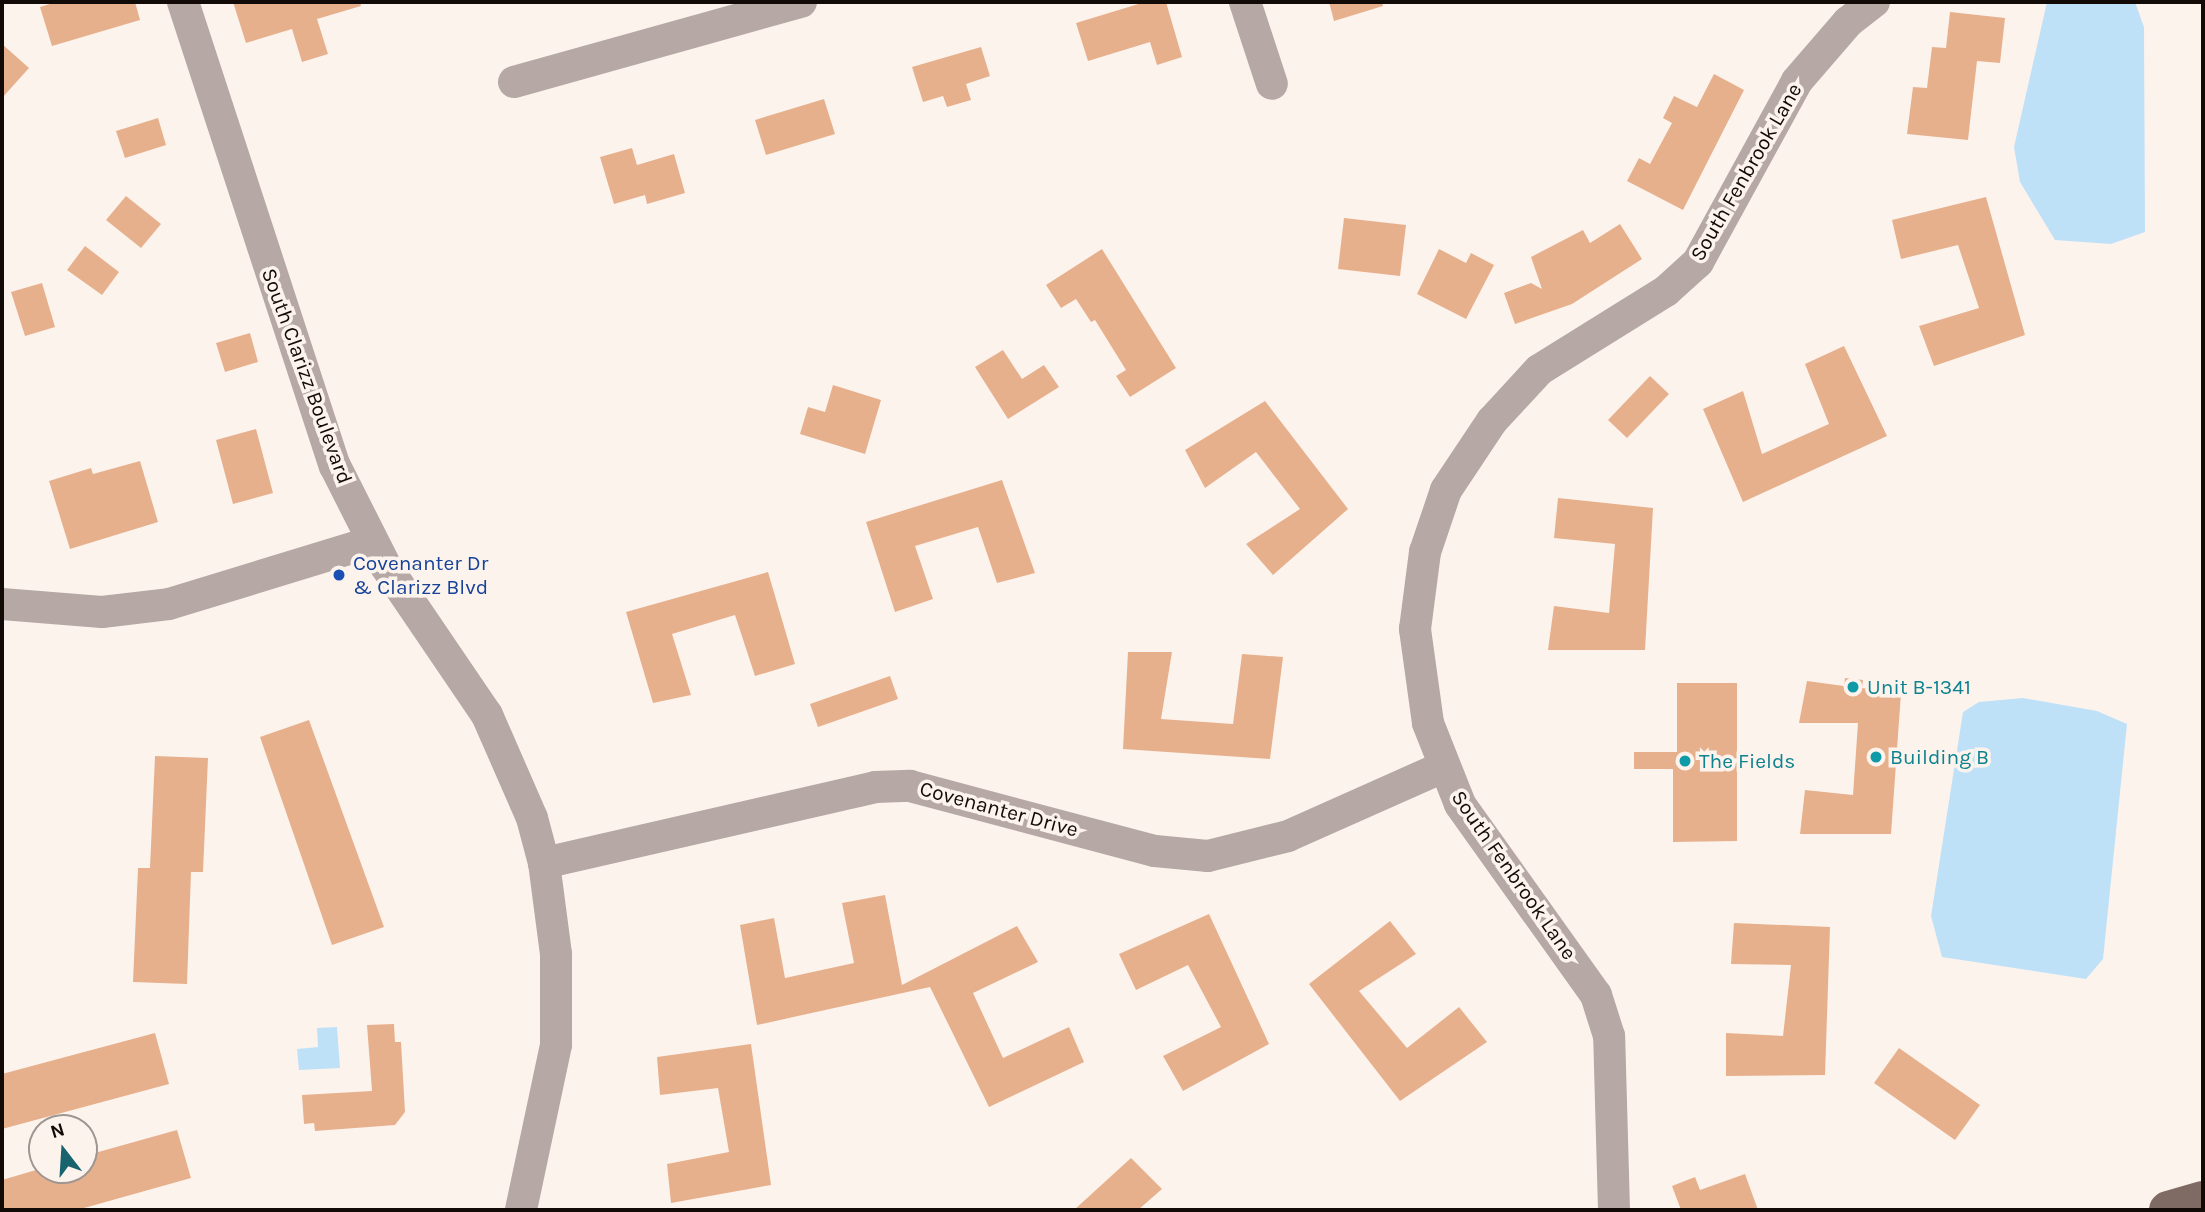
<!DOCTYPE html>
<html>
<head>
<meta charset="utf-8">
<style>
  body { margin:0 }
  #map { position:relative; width:2205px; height:1212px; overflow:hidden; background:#fdf3ed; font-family:Karla,sans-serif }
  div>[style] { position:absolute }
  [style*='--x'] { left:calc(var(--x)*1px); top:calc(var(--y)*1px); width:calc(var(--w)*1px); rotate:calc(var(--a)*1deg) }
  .water>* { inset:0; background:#bfe1f8 }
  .building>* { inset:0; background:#e7b08d }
  .minor>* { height:32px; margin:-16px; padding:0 16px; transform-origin:16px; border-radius:16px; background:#b6a9a5 }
  .major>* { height:38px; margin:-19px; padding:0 19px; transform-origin:19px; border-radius:19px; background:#806a64 }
  .dots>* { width:19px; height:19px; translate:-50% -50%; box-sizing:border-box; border:4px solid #fdf3ed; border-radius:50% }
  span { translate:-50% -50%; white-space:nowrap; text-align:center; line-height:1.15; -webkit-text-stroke:7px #fdf3ed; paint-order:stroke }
  .street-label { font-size:21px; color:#120a06 }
  .transit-label { font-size:21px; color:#164399 }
  .left { translate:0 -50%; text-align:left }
  .culture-label { font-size:21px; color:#0d838f }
  .frame { position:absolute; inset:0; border:4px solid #120a06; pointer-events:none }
  .north { position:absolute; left:28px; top:1114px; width:70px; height:70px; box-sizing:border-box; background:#fdf3ed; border:2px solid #9f9691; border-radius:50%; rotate:343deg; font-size:19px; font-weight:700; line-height:28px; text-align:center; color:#120a06 }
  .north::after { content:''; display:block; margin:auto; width:24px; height:32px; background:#17636e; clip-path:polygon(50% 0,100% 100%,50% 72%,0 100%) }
</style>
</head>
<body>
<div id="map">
  <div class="water">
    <div style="clip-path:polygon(2047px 2px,2135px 2px,2144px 27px,2145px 232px,2111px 244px,2055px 240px,2020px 182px,2014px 147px)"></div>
    <div style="clip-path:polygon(2023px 698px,2097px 711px,2127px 724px,2103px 959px,2086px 979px,1942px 957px,1931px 916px,1963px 712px,1979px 702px)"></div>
    <div style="clip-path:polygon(337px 1027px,340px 1068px,299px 1070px,297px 1049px,318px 1047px,317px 1028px)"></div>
  </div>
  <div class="building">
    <div style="clip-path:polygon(56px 2px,135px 2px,140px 20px,52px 46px,40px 7px)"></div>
    <div style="clip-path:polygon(233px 2px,360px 2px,361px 6px,317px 19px,328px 54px,302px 62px,292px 29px,246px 43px)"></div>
    <div style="clip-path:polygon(1145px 2px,1166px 2px,1182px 57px,1157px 65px,1150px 42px,1088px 61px,1076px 23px)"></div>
    <div style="clip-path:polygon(1329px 2px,1382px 2px,1383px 6px,1334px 21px)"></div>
    <div style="clip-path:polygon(1950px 12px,2005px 18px,2000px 63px,1977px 61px,1968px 140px,1907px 134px,1913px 87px,1927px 88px,1932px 47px,1946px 48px)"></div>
    <div style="clip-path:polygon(2px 44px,29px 68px,2px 98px)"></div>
    <div style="clip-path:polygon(981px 47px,990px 76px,966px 84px,971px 100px,947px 107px,943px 96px,923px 102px,912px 67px)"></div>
    <div style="clip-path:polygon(1714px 74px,1744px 90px,1683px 210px,1627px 181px,1639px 158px,1650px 164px,1672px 123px,1663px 118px,1674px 96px,1697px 107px)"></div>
    <div style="clip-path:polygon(824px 99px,835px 134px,766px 155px,755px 120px)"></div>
    <div style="clip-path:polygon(158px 118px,166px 145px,125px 158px,116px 131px)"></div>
    <div style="clip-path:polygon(632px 148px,637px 165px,674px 154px,685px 193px,647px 204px,645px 195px,614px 204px,600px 157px)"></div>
    <div style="clip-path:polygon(126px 196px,161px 224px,141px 248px,106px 220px)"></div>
    <div style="clip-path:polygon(1986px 197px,2025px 335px,1934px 366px,1919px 326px,1979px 308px,1958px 245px,1901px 259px,1892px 220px)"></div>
    <div style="clip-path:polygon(1344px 218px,1406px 225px,1400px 276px,1338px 269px)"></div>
    <div style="clip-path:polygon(1620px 224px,1642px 259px,1572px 304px,1515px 324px,1504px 293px,1531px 283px,1542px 289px,1531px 257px,1583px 230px,1590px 243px)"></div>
    <div style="clip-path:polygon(85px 246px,119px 272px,102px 295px,67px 270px)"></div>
    <div style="clip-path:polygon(1102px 249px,1176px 368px,1130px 397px,1116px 376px,1126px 370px,1095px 320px,1091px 322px,1076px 299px,1061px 308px,1046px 285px)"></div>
    <div style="clip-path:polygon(1439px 249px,1466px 263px,1471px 253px,1494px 265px,1466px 319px,1417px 294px)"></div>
    <div style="clip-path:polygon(42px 283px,55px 327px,25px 336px,11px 292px)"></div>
    <div style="clip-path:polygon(250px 333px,258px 362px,225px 372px,216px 343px)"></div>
    <div style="clip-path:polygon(1844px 346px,1887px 436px,1743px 502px,1703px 409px,1743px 391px,1762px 454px,1829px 424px,1805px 364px)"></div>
    <div style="clip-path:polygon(1003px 350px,1022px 379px,1044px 365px,1059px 387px,1008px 419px,975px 367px)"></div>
    <div style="clip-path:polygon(1650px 376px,1669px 394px,1627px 438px,1608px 420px)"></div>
    <div style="clip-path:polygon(833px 385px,881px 400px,865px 454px,800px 434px,808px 407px,825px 412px)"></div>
    <div style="clip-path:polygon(1265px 401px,1348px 509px,1273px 575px,1246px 544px,1300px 509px,1256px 452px,1205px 488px,1185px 450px)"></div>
    <div style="clip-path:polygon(256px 429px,273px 493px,233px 504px,216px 440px)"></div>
    <div style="clip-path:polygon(140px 461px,158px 522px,70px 549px,49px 481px,91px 468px,93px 474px)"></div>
    <div style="clip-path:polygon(1002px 480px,1035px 573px,997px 583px,978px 527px,915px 546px,933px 599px,895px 612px,866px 522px)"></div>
    <div style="clip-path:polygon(1558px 498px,1653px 508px,1645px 650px,1548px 650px,1554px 606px,1609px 613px,1615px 544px,1554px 538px)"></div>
    <div style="clip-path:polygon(768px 572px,795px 664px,755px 676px,735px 615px,672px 634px,691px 695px,653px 703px,626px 612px)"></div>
    <div style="clip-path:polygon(1128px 652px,1172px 652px,1161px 719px,1233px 724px,1242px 654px,1283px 657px,1270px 759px,1123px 749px)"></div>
    <div style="clip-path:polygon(890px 676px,898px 699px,818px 727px,810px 704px)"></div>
    <div style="clip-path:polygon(1845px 678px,1863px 680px,1862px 688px,1901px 693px,1891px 834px,1800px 834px,1805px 790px,1853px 795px,1858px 723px,1799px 723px,1807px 681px,1844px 686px)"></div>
    <div style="clip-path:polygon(1677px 683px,1737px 683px,1737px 841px,1673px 842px,1673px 769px,1634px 769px,1634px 752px,1677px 752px)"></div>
    <div style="clip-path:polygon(309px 720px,384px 927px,332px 945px,260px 737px)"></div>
    <div style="clip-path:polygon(155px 756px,208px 758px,203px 872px,191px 872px,187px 984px,133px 982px,138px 868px,150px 868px)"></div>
    <div style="clip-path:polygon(885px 895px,902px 985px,1017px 926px,1038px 962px,973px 993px,1003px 1058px,1069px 1027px,1084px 1062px,989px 1107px,930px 987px,757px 1025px,740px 925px,774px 918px,785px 978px,854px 963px,842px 903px)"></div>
    <div style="clip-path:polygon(1209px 914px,1269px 1044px,1183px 1091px,1163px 1056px,1221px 1027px,1188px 965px,1136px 990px,1119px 954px)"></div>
    <div style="clip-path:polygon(1390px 921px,1416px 954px,1359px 991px,1407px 1048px,1459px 1007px,1487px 1042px,1400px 1101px,1309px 984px)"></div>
    <div style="clip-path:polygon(1734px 923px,1830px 927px,1825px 1075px,1726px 1076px,1726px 1033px,1783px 1036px,1791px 965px,1731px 964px)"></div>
    <div style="clip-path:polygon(394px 1024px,395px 1042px,401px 1042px,405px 1112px,395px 1125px,315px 1131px,314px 1123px,304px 1124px,302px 1095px,372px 1091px,367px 1025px)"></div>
    <div style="clip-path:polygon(155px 1033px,169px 1084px,2px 1129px,2px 1074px)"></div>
    <div style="clip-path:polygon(751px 1044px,771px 1185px,671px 1203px,667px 1164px,729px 1152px,718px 1088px,660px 1095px,657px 1057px)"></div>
    <div style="clip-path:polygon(1899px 1048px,1980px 1105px,1955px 1140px,1874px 1083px)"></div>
    <div style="clip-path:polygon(177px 1130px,191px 1178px,77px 1210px,2px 1210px,2px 1180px,36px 1170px,84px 1170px,84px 1156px)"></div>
    <div style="clip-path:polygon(1131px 1158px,1162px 1189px,1138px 1210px,1074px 1210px)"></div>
    <div style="clip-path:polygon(1745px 1174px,1758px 1210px,1681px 1210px,1672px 1186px,1695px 1177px,1700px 1190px)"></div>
  </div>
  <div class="minor">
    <div style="--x:183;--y:2;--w:488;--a:71.9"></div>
    <div style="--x:335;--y:466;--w:111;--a:63.2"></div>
    <div style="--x:385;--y:565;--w:181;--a:55.8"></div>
    <div style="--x:487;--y:715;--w:112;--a:66.4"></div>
    <div style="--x:532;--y:818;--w:47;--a:75.1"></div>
    <div style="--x:544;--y:863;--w:92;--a:82.5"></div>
    <div style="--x:556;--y:954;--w:91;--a:90"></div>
    <div style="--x:556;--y:1045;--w:169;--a:102"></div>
    <div style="--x:1245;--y:2;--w:86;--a:71.8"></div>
    <div style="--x:514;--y:82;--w:298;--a:-15.6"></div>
    <div style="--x:2;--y:604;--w:100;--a:4.6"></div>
    <div style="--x:102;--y:612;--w:67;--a:-6.8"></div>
    <div style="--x:169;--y:604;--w:212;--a:-17"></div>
    <div style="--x:544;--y:863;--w:340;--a:-12.9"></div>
    <div style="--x:875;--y:787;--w:35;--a:-2"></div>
    <div style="--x:910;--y:786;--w:253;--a:14.9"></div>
    <div style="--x:1155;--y:851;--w:53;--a:5.4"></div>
    <div style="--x:1208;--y:856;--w:82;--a:-14"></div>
    <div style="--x:1288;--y:836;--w:170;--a:-24"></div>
    <div style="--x:1614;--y:1210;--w:174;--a:-91.6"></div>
    <div style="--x:1609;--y:1036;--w:43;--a:-107.6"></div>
    <div style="--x:1596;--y:995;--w:234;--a:-125.5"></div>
    <div style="--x:1460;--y:804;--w:87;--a:-111.6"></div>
    <div style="--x:1428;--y:723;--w:95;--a:-97.9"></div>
    <div style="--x:1415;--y:629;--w:78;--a:-82.6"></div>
    <div style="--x:1425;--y:552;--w:65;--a:-71.3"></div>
    <div style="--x:1446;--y:490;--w:83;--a:-56.3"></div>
    <div style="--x:1492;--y:421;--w:69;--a:-47.3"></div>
    <div style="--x:1539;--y:370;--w:150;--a:-31.9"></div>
    <div style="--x:1666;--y:291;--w:43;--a:-42.2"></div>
    <div style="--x:1698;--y:262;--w:206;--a:-61.3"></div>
    <div style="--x:1797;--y:81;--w:78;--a:-49.2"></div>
    <div style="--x:1848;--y:22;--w:33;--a:-38"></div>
  </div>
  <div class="major">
    <div style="--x:2168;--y:1210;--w:36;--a:-16"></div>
  </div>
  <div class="dots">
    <div style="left:339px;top:575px;background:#1a4fb4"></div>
    <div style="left:1853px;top:687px;background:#0f9aa8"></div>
    <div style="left:1876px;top:757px;background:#0f9aa8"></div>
    <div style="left:1685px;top:761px;background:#0f9aa8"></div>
  </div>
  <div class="street-label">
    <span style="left:1746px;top:172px;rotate:-60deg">South Fenbrook Lane</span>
    <span style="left:307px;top:376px;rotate:70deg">South Clarizz Boulevard</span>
    <span style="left:999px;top:809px;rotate:15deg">Covenanter Drive</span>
    <span style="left:1514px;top:875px;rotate:55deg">South Fenbrook Lane</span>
  </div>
  <div class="transit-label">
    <span class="left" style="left:353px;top:575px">Covenanter Dr<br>&amp; Clarizz Blvd</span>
  </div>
  <div class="culture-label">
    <span class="left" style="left:1867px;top:687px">Unit B-1341</span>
    <span class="left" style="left:1890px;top:757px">Building B</span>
    <span class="left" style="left:1699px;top:761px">The Fields</span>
  </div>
  <div class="frame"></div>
  <div class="north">N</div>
</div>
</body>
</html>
